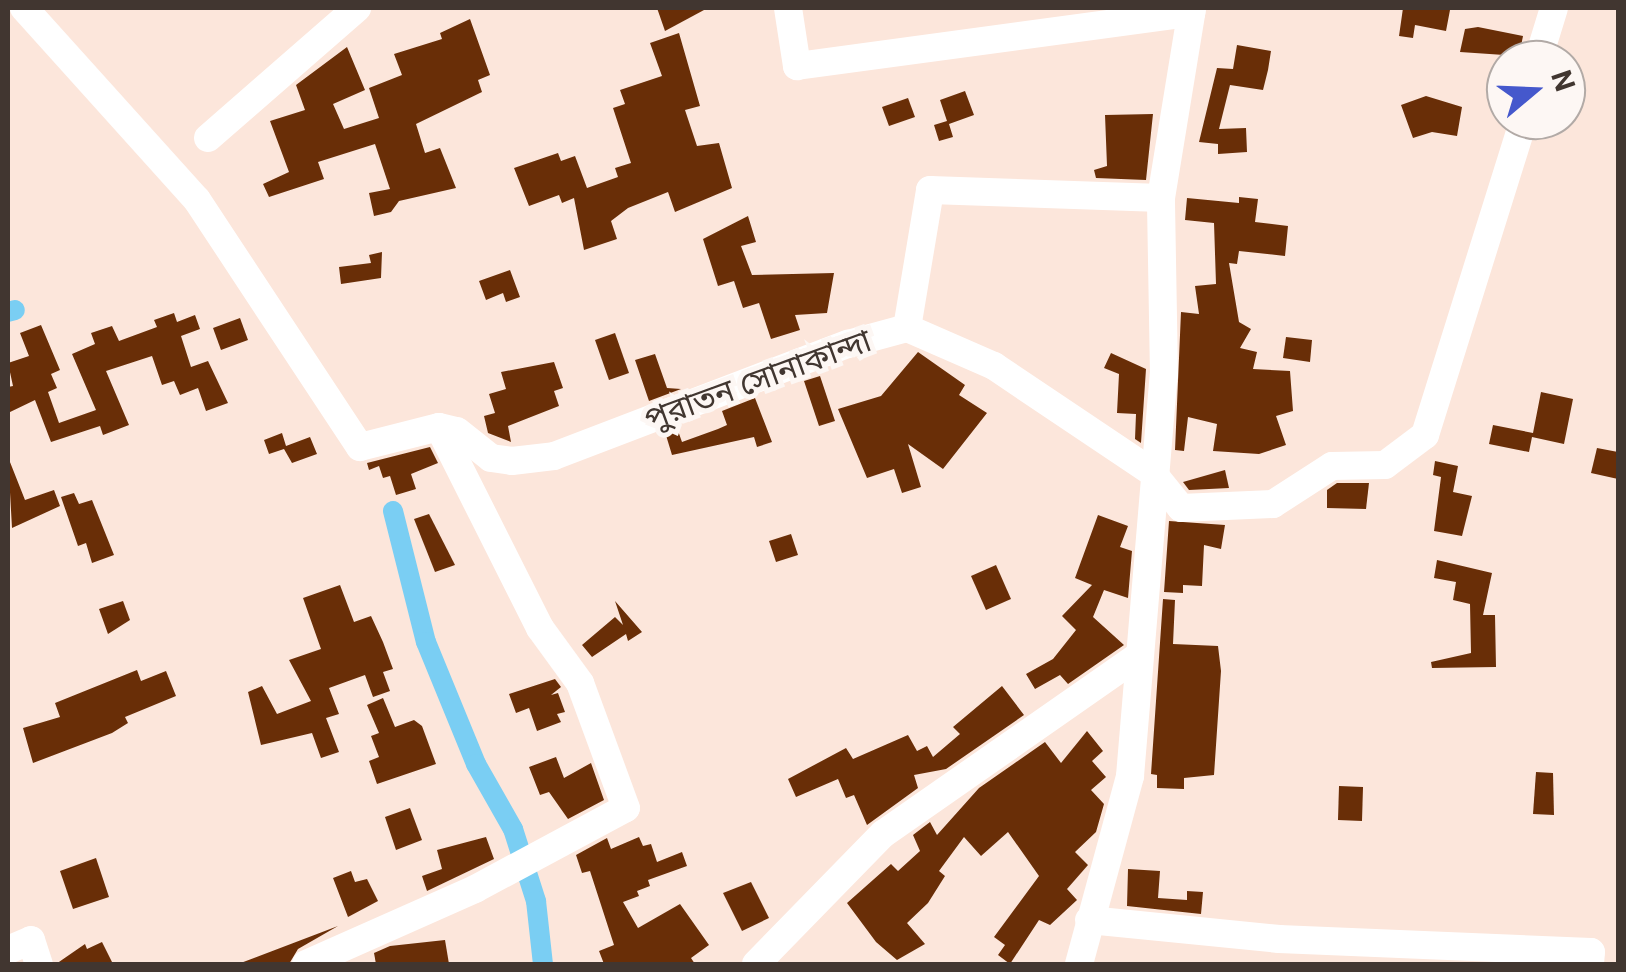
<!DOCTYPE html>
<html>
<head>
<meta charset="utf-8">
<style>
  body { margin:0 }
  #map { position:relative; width:1626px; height:972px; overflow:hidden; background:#fce6db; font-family:Roboto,"Noto Sans Bengali",sans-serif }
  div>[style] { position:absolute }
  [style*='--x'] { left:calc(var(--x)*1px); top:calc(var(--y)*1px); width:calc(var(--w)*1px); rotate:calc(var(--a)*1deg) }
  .canal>* { height:20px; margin:-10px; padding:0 10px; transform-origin:10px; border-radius:10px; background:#7acef3 }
  .building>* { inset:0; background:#692e07 }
  .minor>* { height:28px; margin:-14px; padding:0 14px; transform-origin:14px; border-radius:14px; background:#fff }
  span { translate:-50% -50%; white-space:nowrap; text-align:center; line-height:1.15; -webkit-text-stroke:10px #fdf7f4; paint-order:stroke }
  .street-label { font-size:32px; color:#413630 }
  .frame { position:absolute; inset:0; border:10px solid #413630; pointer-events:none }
  .north { position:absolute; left:1486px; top:40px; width:100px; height:100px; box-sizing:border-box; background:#fdf7f4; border:2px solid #b2aaa6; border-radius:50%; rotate:71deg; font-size:28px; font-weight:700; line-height:40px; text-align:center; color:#413630 }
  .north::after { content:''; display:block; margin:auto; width:35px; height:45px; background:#4558cc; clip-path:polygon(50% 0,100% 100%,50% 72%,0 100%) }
</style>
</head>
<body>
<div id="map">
  <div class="canal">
    <div style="--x:8;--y:312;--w:7;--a:-16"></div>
    <div style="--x:393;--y:511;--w:135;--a:75.9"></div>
    <div style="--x:426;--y:642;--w:132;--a:67.7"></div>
    <div style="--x:476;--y:764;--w:75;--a:60.4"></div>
    <div style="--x:513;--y:829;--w:76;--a:72.3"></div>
    <div style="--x:536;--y:901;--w:63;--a:83.7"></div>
  </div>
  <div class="building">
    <div style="clip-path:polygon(657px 8px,703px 8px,704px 10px,665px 31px)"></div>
    <div style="clip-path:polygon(1403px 8px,1450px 10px,1446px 31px,1415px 25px,1413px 38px,1399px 36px)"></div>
    <div style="clip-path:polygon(470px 19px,490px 75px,478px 80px,482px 92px,416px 124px,425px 153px,440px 148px,456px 188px,399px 201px,391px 212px,374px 216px,369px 193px,390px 189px,375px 144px,318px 162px,324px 179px,269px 197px,263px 184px,289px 172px,270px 121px,305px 110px,296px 85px,347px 47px,365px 90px,333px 104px,344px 129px,379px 118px,369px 88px,402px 75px,394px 54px,442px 39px,440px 33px)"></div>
    <div style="clip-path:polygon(1478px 27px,1523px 36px,1519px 56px,1460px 52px,1465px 29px)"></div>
    <div style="clip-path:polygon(679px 33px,700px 106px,685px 110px,697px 146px,719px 143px,732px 188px,675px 212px,668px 192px,628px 208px,611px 221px,617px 239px,584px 250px,574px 198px,562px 203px,559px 195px,529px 206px,514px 168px,558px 153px,561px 161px,575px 156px,587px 188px,618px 177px,615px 168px,631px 163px,613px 108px,625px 104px,620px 90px,662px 76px,650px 43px)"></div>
    <div style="clip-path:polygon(1237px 45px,1271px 51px,1268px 70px,1263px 90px,1230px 85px,1219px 129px,1246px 128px,1247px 152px,1218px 154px,1218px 144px,1199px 142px,1217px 68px,1233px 69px)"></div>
    <div style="clip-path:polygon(965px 91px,974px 115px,949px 124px,953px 137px,939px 141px,934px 125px,947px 121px,940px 100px)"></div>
    <div style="clip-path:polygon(1426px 96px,1462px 107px,1457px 136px,1432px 132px,1413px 138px,1401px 105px)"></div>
    <div style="clip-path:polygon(908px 98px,915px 117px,889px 126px,882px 107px)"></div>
    <div style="clip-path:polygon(1153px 114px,1146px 180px,1096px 178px,1094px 170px,1107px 166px,1105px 115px)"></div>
    <div style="clip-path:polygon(1239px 197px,1258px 199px,1255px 222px,1288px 226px,1285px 256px,1239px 251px,1237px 264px,1229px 263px,1239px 322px,1251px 329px,1240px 348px,1257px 352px,1253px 369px,1290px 371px,1293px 411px,1276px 416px,1286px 445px,1259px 454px,1213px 451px,1217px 424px,1188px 417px,1184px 451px,1175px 450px,1181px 312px,1199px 314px,1195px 286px,1216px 284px,1214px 223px,1185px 220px,1187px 198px,1239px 203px)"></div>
    <div style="clip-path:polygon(748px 216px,756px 242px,741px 246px,752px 275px,834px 273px,827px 313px,795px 315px,800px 330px,771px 339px,759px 303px,743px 308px,734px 281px,718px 286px,703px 239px)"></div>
    <div style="clip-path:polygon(382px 252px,381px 278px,341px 284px,339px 267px,371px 263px,369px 255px)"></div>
    <div style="clip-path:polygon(510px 270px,520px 297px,506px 302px,503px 293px,486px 300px,479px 281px)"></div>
    <div style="clip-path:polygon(174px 313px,177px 322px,195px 315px,200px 329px,181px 336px,191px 367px,208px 361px,228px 403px,206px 411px,198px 388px,180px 395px,174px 381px,162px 385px,152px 356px,106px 371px,129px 425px,103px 435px,100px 426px,51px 442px,35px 400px,8px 413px,8px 387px,13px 386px,8px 363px,29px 356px,20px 333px,41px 325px,60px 370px,51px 374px,57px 388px,48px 392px,59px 423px,96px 410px,72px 354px,95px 344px,91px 333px,112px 326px,119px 341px,157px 327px,154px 320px)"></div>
    <div style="clip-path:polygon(240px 318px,248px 340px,221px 350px,213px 328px)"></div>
    <div style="clip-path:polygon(615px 333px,629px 373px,609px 380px,595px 340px)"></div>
    <div style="clip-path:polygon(1286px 337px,1312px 340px,1310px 362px,1283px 358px)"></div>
    <div style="clip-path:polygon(918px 352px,965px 385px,959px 395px,987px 413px,943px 469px,908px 444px,921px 487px,902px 493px,894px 469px,867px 478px,838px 409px,881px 396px)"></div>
    <div style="clip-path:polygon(1111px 353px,1146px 369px,1141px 443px,1135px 439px,1136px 414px,1117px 413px,1119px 374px,1104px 368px)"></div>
    <div style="clip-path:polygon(655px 354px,667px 388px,681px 389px,649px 401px,635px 360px)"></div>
    <div style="clip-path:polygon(554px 362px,563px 388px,554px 391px,559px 406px,508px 426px,511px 442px,488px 433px,484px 416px,495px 413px,489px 394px,506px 389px,501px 372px)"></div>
    <div style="clip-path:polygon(820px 376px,835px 421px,819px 426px,804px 381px)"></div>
    <div style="clip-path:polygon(1541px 392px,1573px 399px,1564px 444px,1532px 437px,1529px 452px,1489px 444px,1493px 425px,1533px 433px)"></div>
    <div style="clip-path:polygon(755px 398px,772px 442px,757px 447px,754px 437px,672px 455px,665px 432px,677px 428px,682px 442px,718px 429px,727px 425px,722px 411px)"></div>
    <div style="clip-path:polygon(282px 433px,286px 446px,310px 437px,317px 454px,292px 463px,284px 449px,269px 454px,264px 440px)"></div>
    <div style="clip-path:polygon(430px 447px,438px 463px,411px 474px,416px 489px,396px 495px,390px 476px,383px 478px,379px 466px,369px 470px,367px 463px)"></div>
    <div style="clip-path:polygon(1597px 448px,1618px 452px,1618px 479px,1591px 473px)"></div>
    <div style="clip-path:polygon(8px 457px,25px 500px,54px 490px,60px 506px,12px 528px)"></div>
    <div style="clip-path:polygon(1435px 461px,1458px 466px,1453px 492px,1472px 496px,1462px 536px,1434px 531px,1441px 477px,1433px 475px)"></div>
    <div style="clip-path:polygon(1225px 470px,1229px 488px,1189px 490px,1183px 482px)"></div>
    <div style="clip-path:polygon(1337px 483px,1369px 483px,1366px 509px,1327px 508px,1327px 490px)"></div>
    <div style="clip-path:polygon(74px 493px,79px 504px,92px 500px,114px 555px,92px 563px,86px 543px,78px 546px,61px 497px)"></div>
    <div style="clip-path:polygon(429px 514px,455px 565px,435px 572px,414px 519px)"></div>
    <div style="clip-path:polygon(1098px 515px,1128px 526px,1120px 547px,1132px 551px,1128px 598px,1104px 590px,1093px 617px,1124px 645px,1068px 684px,1060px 675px,1035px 689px,1026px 674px,1053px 659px,1076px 630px,1062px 616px,1092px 585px,1075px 578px)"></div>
    <div style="clip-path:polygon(1169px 521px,1225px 525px,1221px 549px,1204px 545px,1202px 586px,1183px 585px,1183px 593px,1164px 592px)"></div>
    <div style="clip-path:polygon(791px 534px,798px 555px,776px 562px,769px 541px)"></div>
    <div style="clip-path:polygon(1437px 560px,1492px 573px,1483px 615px,1495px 615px,1496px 667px,1432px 668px,1431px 662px,1471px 653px,1470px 604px,1453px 600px,1456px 582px,1434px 578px)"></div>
    <div style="clip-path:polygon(996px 565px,1011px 599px,986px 610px,971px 576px)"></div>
    <div style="clip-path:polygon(340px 585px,354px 622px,371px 616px,383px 642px,393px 669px,383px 672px,390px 691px,373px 697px,365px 675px,329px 688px,339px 714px,326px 718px,339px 752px,321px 758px,312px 733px,261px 745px,248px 692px,262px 686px,277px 714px,311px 701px,289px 660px,321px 649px,303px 598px)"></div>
    <div style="clip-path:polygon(1163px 599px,1175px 600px,1173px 644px,1218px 646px,1221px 671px,1214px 775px,1184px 778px,1184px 789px,1157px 788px,1157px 775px,1151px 774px)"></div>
    <div style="clip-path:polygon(123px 601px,130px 620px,108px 634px,99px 609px)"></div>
    <div style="clip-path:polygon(615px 601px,642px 632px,628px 641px,626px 634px,592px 657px,582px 645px,615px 617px,623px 625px)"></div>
    <div style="clip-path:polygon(137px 670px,141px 681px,166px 671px,176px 696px,125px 717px,128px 723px,112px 733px,33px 763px,23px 728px,60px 717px,55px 703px)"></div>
    <div style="clip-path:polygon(555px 679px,561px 687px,551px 695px,558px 693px,565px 712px,557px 714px,561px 722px,537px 731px,529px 708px,516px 713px,509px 694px)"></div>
    <div style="clip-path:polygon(1002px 686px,1024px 715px,946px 769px,914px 775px,918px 788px,867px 825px,854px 795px,846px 798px,838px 779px,796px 797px,788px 779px,846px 748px,853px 759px,908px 735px,917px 751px,927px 746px,933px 757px,960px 734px,953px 727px)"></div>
    <div style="clip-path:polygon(383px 698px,395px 727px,414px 720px,422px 726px,436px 764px,377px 784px,369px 761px,379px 757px,371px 736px,379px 733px,367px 705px)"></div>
    <div style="clip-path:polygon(1087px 731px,1103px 751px,1092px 761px,1106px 777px,1091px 790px,1104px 804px,1096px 832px,1075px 852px,1088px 865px,1067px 889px,1077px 900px,1050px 925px,1039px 920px,1010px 964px,998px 955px,1005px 945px,994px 937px,1039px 876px,1008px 832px,981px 856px,964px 837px,939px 871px,945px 876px,928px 903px,907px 923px,925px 944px,897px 960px,876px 942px,847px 903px,891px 864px,898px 871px,920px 851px,913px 835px,930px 822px,937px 835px,979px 788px,1045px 742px,1061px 763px)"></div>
    <div style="clip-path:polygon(556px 757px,564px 778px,591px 763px,604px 800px,568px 819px,549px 792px,540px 795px,529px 767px)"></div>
    <div style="clip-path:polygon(1536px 772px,1553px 773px,1554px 815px,1533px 814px)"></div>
    <div style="clip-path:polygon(1339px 786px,1363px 787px,1362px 821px,1338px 820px)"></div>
    <div style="clip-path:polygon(410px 808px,422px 840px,396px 850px,385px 817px)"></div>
    <div style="clip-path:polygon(486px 837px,494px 859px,427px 891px,422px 876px,442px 869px,437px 850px)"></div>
    <div style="clip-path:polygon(639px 837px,643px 846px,651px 844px,657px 862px,682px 852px,687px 866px,648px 880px,650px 886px,637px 891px,639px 896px,623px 902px,638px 928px,680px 904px,709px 945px,691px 958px,695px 964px,604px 964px,599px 951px,614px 945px,590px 871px,582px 873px,576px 855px,607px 838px,611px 849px)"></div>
    <div style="clip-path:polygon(96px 858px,109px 897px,73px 909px,60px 871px)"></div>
    <div style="clip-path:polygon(1128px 869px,1160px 871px,1158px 898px,1187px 900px,1187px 891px,1203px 892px,1201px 914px,1127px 906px)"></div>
    <div style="clip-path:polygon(351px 871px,355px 882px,367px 879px,378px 901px,348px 917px,333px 878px)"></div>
    <div style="clip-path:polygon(751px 882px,769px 918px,742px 931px,723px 893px)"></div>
    <div style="clip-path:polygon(338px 926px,298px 949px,289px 964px,238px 964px)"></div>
    <div style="clip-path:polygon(445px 940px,449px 964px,376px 964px,374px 953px,390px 946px)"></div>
    <div style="clip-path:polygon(102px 942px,113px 964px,56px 964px,85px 944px,87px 949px)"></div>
  </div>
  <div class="minor">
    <div style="--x:24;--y:8;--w:258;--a:48"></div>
    <div style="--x:197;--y:200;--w:296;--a:56.6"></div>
    <div style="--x:360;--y:447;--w:81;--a:-14.2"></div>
    <div style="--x:439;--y:427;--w:18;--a:13"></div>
    <div style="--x:457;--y:431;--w:43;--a:38.5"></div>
    <div style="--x:491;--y:458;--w:21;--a:8"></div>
    <div style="--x:512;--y:461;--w:42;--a:-6.8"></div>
    <div style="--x:554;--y:456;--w:315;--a:-20.9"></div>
    <div style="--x:848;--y:344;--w:61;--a:-15.2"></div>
    <div style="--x:907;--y:328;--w:95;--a:23.6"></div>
    <div style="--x:994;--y:366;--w:190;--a:33.9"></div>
    <div style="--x:1152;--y:472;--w:46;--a:51.1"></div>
    <div style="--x:1181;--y:508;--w:92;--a:-2.5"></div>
    <div style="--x:1273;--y:504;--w:70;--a:-32.8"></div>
    <div style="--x:1332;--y:466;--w:53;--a:-1.1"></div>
    <div style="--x:1385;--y:465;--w:50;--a:-36.9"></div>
    <div style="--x:1425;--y:435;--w:330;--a:-72.6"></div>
    <div style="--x:788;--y:8;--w:59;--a:81.2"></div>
    <div style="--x:797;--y:66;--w:398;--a:-7.7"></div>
    <div style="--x:1538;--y:60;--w:54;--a:-72.9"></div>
    <div style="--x:208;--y:138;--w:198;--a:-41.1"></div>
    <div style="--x:907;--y:328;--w:140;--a:-80.5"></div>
    <div style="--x:930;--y:190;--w:231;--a:2"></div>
    <div style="--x:1089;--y:920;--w:191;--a:5.7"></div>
    <div style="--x:1279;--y:939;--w:312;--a:2.4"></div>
    <div style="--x:1591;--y:952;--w:12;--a:95"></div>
    <div style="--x:8;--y:950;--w:25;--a:-23"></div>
    <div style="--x:31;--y:940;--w:25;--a:72"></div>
    <div style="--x:306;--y:964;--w:185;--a:-23.9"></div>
    <div style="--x:475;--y:889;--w:171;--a:-28.2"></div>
    <div style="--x:626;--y:808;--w:133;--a:-110.2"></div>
    <div style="--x:580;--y:683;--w:68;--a:-126"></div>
    <div style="--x:540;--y:628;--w:225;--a:-116.7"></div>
    <div style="--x:756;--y:964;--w:182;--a:-45.7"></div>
    <div style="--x:883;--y:834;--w:310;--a:-34.9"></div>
    <div style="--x:1079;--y:964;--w:195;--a:-74.8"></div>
    <div style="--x:1130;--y:776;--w:402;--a:-85.2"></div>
    <div style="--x:1164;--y:375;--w:177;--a:-91"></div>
    <div style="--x:1161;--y:198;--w:193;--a:-80.7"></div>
  </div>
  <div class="street-label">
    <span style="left:758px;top:380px;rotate:-20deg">পুরাতন সোনাকান্দা</span>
  </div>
  <div class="frame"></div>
  <div class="north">N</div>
</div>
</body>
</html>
